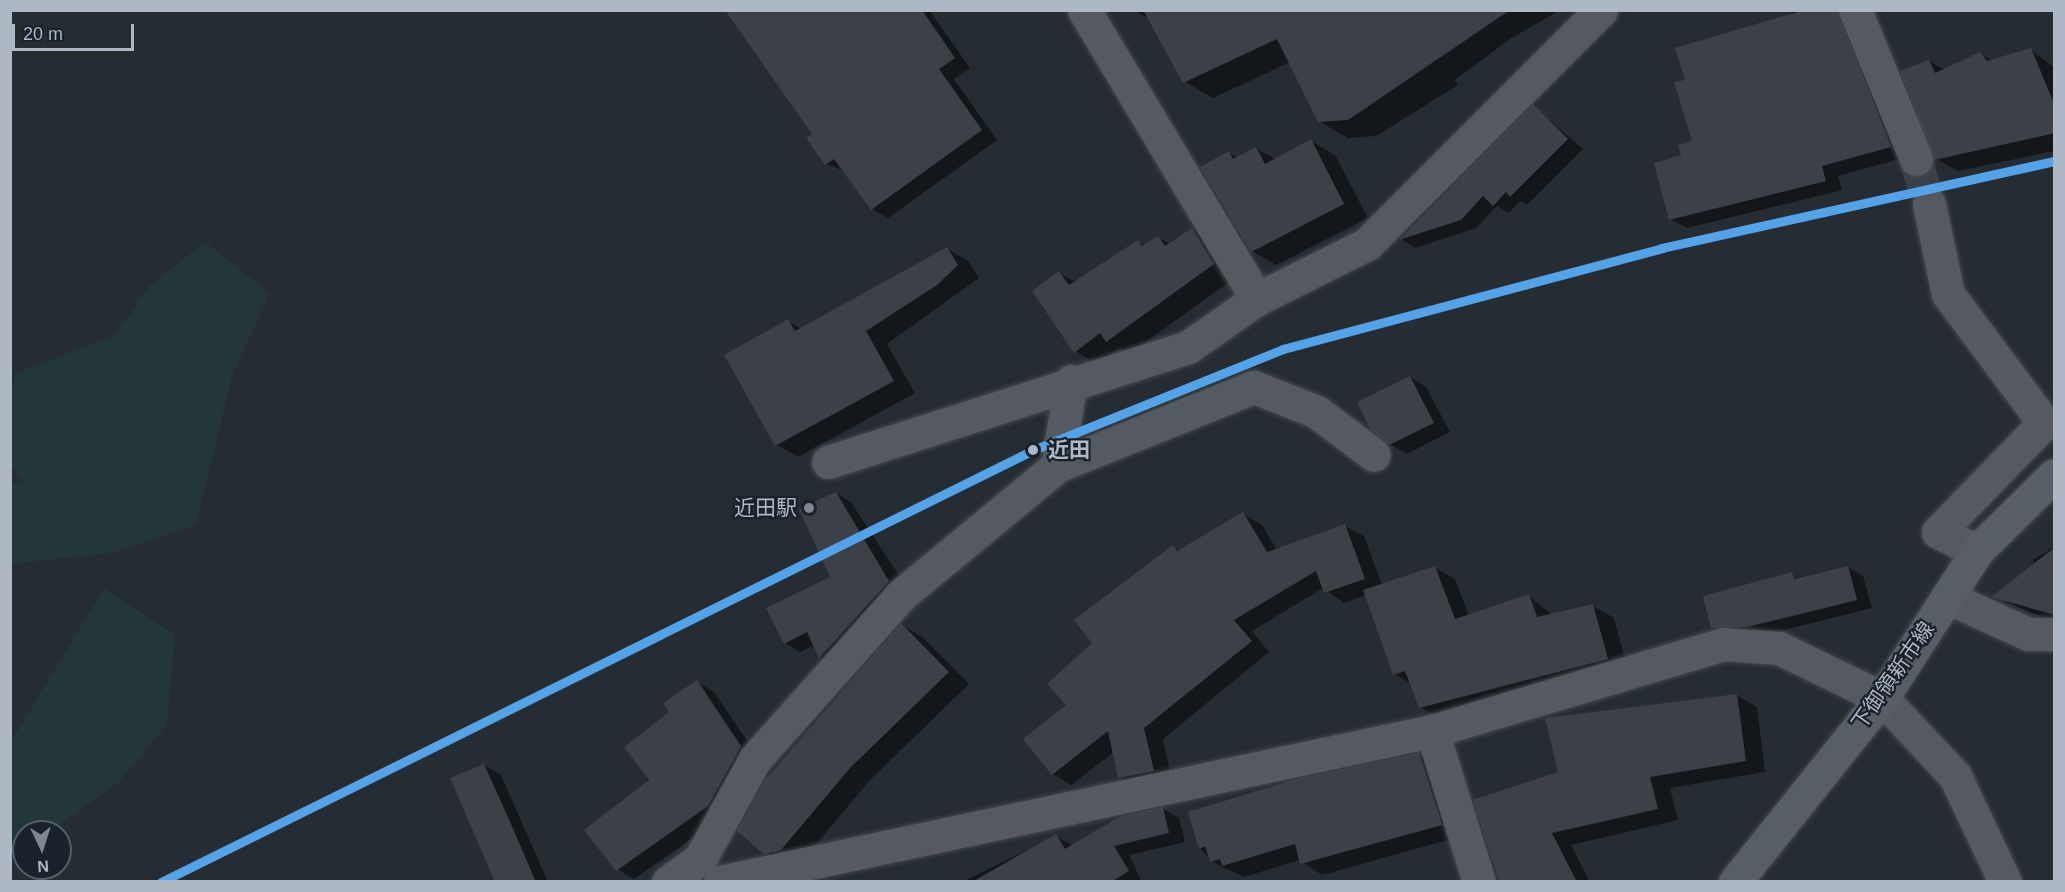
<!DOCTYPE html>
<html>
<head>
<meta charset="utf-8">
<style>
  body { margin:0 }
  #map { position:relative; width:2065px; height:892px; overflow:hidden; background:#252c32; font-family:Helvetica,"Noto Sans JP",sans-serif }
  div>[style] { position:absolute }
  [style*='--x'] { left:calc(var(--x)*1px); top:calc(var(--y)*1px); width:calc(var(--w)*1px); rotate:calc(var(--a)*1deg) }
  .green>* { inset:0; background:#233738 }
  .shadow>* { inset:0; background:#0007 }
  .building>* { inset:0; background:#3c4147 }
  .minor-tunnel>* { height:33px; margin-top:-16.5px; transform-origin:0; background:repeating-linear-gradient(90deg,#394148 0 33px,transparent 0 49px) }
  .roads { filter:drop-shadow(0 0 2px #42484c) drop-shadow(0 0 2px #42484c) }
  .minor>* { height:33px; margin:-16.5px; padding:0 16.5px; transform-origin:16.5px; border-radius:16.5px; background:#545a60 }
  .tertiary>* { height:33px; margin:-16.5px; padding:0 16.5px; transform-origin:16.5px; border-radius:16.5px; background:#545a60 }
  .secondary>* { height:33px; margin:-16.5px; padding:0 16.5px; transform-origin:16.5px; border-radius:16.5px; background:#585e65 }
  .rail-1>* { height:9px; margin:-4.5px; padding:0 4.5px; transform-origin:4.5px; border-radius:4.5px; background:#53a3e8 }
  .dots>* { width:16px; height:16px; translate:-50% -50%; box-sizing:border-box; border:3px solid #19222b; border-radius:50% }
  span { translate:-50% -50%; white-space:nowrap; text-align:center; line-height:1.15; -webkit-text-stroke:4.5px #19222b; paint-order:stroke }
  .stop-label { font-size:21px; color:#adb8c4; font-weight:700 }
  .left { translate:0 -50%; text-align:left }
  .poi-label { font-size:21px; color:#adb8c4 }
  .right { translate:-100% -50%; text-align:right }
  .street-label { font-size:21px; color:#adb8c4 }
  .frame { position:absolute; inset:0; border:12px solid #adb8c4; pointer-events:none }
  .north { position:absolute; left:12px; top:820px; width:60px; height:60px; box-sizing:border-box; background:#19222b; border:2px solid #545e68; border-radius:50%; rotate:176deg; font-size:16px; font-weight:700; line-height:24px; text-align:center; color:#adb8c4 }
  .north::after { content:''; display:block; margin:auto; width:21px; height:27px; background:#7d8791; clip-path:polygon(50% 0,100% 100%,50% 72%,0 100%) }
  .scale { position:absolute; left:12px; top:24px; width:122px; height:27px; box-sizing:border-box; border:3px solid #adb8c4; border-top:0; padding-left:8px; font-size:18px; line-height:21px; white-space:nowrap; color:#adb8c4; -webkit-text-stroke:4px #19222b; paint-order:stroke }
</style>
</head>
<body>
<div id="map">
  <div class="green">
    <div style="clip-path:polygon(205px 242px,270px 293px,232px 376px,196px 525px,112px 553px,11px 564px,11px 483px,23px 481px,11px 465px,11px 390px,16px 373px,117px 334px,149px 286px)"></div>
    <div style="clip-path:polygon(104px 588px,175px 635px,167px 724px,118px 783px,49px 832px,24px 832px,24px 850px,11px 860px,11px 742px)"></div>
  </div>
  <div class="shadow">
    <div style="clip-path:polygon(826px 10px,929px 10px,970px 68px,954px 79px,997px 140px,888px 218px,872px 209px,845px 171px,826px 164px,814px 135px)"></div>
    <div style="clip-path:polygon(1134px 10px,1560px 10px,1510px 39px,1455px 80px,1458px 85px,1376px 136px,1348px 138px,1319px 121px,1290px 62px,1213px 98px,1184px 81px,1149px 19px)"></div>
    <div style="clip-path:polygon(1796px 10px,1852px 10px,1907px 157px,1838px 176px,1842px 190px,1687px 228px,1670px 219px,1683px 157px,1694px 142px,1687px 81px)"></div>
    <div style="clip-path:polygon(2031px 50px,2054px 67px,2054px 151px,1958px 171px,1936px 159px,1929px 61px,1945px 70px,1980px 54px,1993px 61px)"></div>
    <div style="clip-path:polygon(1533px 106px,1583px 149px,1527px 205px,1520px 201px,1509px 213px,1497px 206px,1476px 228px,1415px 248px,1401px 239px)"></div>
    <div style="clip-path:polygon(1311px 141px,1335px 155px,1368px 218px,1276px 265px,1252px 251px,1229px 153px,1238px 158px,1256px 148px,1276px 160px)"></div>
    <div style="clip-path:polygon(1192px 229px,1215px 242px,1236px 277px,1129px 354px,1120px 348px,1097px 364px,1075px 351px,1059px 273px,1076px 282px,1138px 242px,1146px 246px,1159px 238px,1170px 244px)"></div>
    <div style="clip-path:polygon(947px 249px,968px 261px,979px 278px,887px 344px,915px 393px,798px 457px,777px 445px,788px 321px,801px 329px)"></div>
    <div style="clip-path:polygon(1410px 377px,1426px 387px,1450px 432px,1407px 454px,1390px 444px)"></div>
    <div style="clip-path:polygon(836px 493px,851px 502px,903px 582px,836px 666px,821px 657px,815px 645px,800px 652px,785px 643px,832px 578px)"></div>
    <div style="clip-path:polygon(1243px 514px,1262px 525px,1277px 550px,1345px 526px,1364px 536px,1382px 585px,1434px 567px,1455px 579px,1469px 616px,1529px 596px,1552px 615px,1593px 606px,1614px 618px,1628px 670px,1441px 719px,1421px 707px,1412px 684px,1394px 674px,1366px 595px,1344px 603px,1323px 588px,1252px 631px,1269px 652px,1163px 739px,1172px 781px,1138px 788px,1120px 777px,1114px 752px,1071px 785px,1053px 774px,1068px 706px,1094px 643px,1173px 547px,1180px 551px)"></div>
    <div style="clip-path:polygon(2054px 547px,2054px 622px,1994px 597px,2035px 564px,2033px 560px)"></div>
    <div style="clip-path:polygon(1848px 567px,1863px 576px,1872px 608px,1764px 635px,1728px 636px,1712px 627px,1704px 597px)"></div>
    <div style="clip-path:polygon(902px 625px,922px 637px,969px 684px,870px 780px,802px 861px,786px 865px,765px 852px)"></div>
    <div style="clip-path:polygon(697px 682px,714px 692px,758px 757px,725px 815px,634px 879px,617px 869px,671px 712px)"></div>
    <div style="clip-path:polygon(1736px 695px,1757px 707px,1765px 772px,1670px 788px,1678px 820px,1571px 845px,1590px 882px,1498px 882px,1475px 801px,1559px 773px)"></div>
    <div style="clip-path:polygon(1419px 754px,1440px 767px,1462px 836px,1322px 875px,1300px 860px,1244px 877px,1211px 861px,1200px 848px)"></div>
    <div style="clip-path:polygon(484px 765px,501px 775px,548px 882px,497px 882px)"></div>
    <div style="clip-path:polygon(1163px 809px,1179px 818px,1185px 842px,1129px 855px,1142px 882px,962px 882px,1056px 836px,1073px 846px)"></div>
  </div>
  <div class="building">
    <div style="clip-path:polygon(725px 10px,922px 10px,955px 58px,939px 69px,982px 130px,871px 210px,834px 159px,825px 165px,806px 138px,812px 134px)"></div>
    <div style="clip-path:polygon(1143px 10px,1510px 10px,1348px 120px,1318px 122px,1277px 39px,1183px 83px)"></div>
    <div style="clip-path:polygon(1804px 10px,1837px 10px,1891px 147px,1822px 166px,1826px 181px,1669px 220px,1654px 163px,1681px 155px,1678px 145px,1692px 141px,1674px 82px,1685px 80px,1675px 48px)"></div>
    <div style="clip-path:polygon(2031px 48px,2055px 106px,2055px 133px,1934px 160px,1900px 71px,1929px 60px,1935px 73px,1980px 52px,1987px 61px)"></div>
    <div style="clip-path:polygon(1533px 104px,1568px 139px,1510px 197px,1506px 192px,1493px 206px,1483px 196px,1461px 220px,1399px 240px)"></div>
    <div style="clip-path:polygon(1311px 139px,1344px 204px,1251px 252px,1200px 167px,1229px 151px,1233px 159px,1256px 147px,1265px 164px)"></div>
    <div style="clip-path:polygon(1192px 228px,1214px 264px,1106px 342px,1100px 333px,1074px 353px,1032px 291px,1059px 271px,1069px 285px,1138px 240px,1142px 246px,1158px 236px,1165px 246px)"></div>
    <div style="clip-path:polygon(947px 247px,958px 265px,937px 285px,866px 331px,894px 381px,775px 446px,724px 355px,788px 319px,795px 331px)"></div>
    <div style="clip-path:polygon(1410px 376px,1434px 423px,1389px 445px,1370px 429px,1357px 402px)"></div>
    <div style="clip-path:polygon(836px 492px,889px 581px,819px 658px,807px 632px,784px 644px,766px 608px,830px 577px,799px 509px)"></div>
    <div style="clip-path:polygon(1243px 512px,1267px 552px,1345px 524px,1365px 579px,1324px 593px,1316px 571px,1234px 620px,1252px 641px,1144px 728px,1154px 771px,1118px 778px,1108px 731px,1052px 775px,1023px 739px,1066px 705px,1047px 684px,1092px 643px,1074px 620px,1173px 545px,1177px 551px)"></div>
    <div style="clip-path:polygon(2055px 547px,2055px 615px,1991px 597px)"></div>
    <div style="clip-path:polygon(1435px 566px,1455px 619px,1529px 594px,1537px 617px,1593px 604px,1608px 659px,1419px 708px,1405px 671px,1393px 675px,1363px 590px)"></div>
    <div style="clip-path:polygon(1848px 566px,1857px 600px,1747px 627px,1711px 628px,1703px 596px,1792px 572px,1794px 579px)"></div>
    <div style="clip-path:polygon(901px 623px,949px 672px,850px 768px,781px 850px,764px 854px,737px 831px,765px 780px)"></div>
    <div style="clip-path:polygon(697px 680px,741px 746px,708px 806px,616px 871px,584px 830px,649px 780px,624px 747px,669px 712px,663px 703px)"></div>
    <div style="clip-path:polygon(1737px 694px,1746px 761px,1650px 777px,1658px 809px,1552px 833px,1577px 882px,1499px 882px,1473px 800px,1558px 772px,1545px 718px)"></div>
    <div style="clip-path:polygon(1419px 753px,1442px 825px,1300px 864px,1295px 844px,1222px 866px,1220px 859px,1210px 862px,1205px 846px,1199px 849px,1188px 812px,1299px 778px)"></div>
    <div style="clip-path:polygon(484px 764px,511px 824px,536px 882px,495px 882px,450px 778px)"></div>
    <div style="clip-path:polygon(1163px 807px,1169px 833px,1114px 846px,1129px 871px,1111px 882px,972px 882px,1056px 834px,1065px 849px,1121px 816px)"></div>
  </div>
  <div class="minor-tunnel">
    <div style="--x:1916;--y:159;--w:47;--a:73.9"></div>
  </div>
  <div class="roads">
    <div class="minor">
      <div style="--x:1084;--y:10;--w:337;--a:59.1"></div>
      <div style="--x:1855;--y:10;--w:161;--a:67.7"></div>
      <div style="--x:1929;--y:204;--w:92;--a:78.1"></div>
      <div style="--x:1948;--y:294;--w:161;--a:53.3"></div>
      <div style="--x:2044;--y:423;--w:152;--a:134.2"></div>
      <div style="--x:1938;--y:532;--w:43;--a:26"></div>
      <div style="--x:828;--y:462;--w:378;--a:-17.7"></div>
      <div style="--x:1188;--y:347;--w:84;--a:-34.8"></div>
      <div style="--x:1257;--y:299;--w:123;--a:-26.6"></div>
      <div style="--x:1367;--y:244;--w:331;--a:-45"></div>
      <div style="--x:1057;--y:466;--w:86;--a:-80.6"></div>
      <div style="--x:1947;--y:597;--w:89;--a:24.6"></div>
      <div style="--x:2028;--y:634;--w:26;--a:0"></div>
      <div style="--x:1432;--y:731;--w:158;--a:72.7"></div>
      <div style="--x:668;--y:882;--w:39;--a:-36"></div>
      <div style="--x:700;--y:859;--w:114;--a:-61.2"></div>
      <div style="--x:755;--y:759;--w:218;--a:-48.3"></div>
      <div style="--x:900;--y:596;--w:204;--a:-39.6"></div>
      <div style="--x:1057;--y:466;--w:212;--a:-21.9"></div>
      <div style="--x:1254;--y:387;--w:68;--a:21.6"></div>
      <div style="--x:1317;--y:412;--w:71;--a:37"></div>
      <div style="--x:720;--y:882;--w:728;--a:-11.97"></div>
      <div style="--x:1432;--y:731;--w:304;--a:-16.6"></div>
      <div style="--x:1723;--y:644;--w:56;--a:4.1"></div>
      <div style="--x:1779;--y:648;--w:114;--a:25.9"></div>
    </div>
    <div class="tertiary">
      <div style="--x:1882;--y:698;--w:107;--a:46.9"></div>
      <div style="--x:1955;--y:776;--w:117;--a:64.7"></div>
    </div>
    <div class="secondary">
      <div style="--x:1735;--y:882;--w:236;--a:-51.4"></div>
      <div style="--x:1882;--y:698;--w:175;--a:-57.1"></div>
      <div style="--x:1977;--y:551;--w:108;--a:-44.6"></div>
    </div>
  </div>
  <div class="rail-1">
    <div style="--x:161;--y:882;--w:973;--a:-26.35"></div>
    <div style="--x:1033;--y:450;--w:270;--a:-22"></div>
    <div style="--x:1283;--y:349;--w:392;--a:-14.9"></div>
    <div style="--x:1662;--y:248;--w:402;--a:-12.5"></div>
  </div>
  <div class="dots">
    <div style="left:1033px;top:450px;background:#adb8c4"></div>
    <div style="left:809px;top:508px;background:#7d8791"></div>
  </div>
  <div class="stop-label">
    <span class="left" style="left:1048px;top:450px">近田</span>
  </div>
  <div class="poi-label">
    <span class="right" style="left:797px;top:508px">近田駅</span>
  </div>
  <div class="street-label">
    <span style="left:1893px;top:676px;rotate:-55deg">下御領新市線</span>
  </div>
  <div class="frame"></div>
  <div class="north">N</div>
  <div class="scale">20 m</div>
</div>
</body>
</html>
